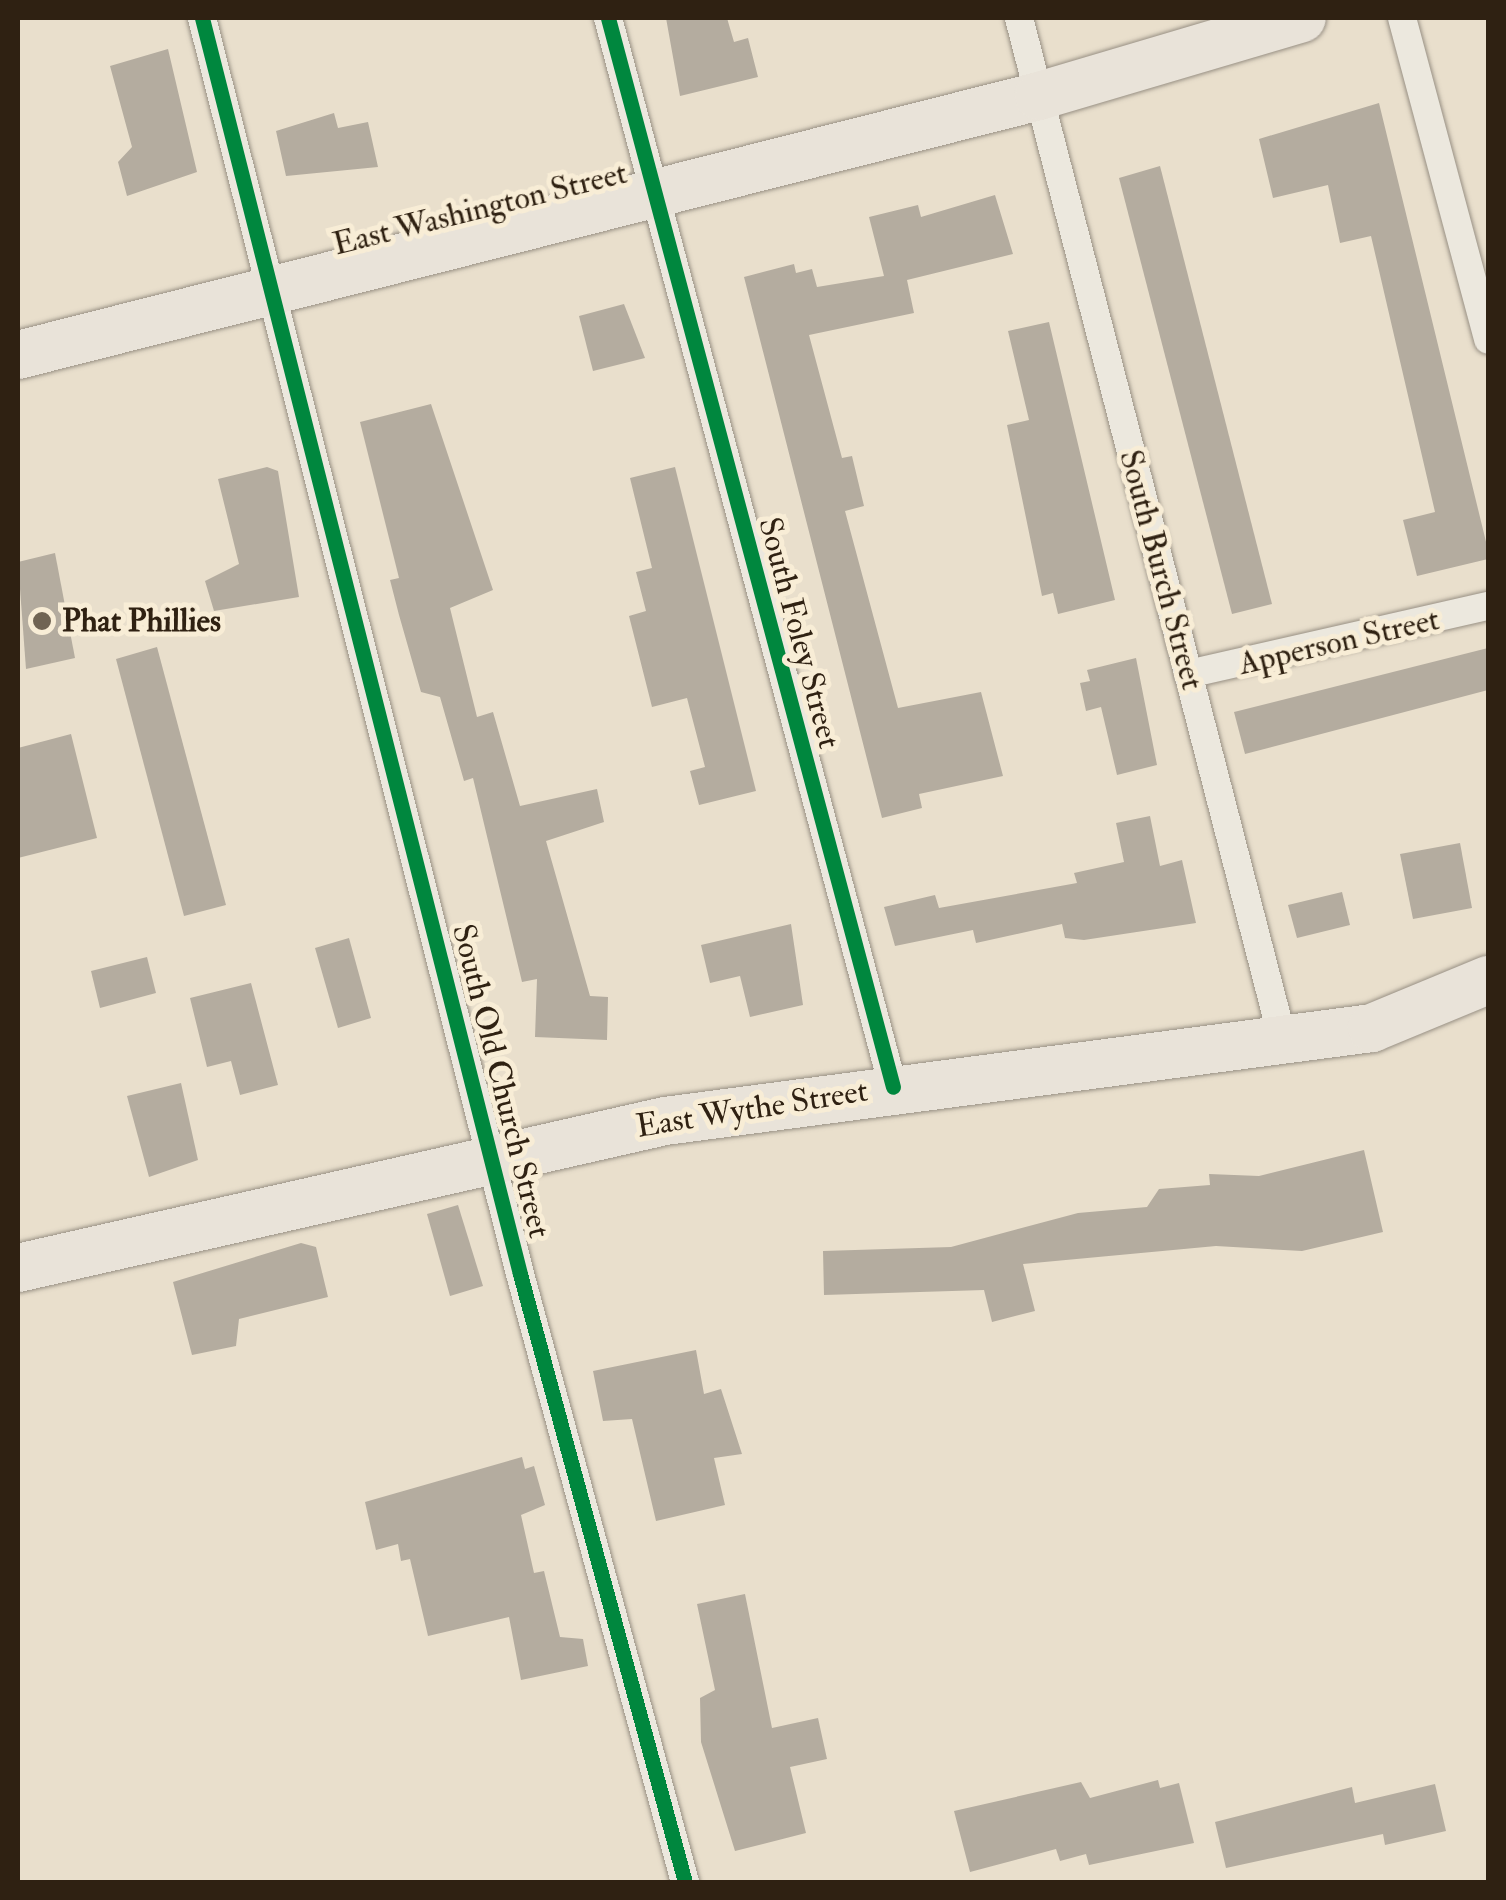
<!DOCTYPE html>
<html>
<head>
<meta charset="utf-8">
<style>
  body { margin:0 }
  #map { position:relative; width:1506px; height:1900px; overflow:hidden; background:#e9dfcc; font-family:"IM FELL Double Pica",serif }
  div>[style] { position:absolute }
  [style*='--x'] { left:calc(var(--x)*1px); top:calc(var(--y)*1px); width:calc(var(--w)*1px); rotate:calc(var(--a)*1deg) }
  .building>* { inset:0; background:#b4ac9f }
  .roads { filter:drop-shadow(0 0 2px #989084) drop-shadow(0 0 2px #989084) }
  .minor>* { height:28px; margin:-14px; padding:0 14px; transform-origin:14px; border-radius:14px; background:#ece8de }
  .trunk>* { height:48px; margin:-24px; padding:0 24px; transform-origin:24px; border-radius:24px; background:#e9e3d9 }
  .cycleway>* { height:15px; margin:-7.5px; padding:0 7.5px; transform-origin:7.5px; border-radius:7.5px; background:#00873e }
  .dots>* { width:28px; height:28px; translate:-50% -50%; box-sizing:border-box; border:5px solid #f8edd6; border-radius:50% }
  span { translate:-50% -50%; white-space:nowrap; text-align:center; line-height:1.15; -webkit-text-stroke:10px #f8edd6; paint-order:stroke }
  .street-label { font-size:32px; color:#2f2112 }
  .poi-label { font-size:32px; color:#2f2112; font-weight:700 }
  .left { translate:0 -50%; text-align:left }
  .frame { position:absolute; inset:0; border:20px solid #2f2112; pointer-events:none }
</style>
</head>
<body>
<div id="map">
  <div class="building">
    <div style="clip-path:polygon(666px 18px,727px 18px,734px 42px,748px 38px,758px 77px,680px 96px)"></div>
    <div style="clip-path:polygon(168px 49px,197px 172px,127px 196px,118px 162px,132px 147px,110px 66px)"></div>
    <div style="clip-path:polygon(1379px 103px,1488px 550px,1488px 559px,1417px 576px,1403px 520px,1435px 512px,1371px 236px,1340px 243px,1328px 185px,1273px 198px,1259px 139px)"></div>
    <div style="clip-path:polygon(334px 113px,338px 128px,368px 122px,378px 167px,286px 176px,276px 131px)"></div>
    <div style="clip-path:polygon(1160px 166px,1272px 604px,1232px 614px,1119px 178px)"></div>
    <div style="clip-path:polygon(995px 195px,1013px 254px,907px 280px,914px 313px,809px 335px,842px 458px,852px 456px,864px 506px,845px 511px,898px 708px,981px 692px,1003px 776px,919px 794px,922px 808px,882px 818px,744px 277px,794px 264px,796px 273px,812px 269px,817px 287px,884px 276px,869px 217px,918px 205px,921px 217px)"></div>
    <div style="clip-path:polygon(624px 304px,645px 358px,593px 371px,579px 316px)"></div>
    <div style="clip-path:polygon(1049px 322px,1115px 600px,1058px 614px,1053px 593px,1042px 596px,1007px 425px,1029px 420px,1008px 331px)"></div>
    <div style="clip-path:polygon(431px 404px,493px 590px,450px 608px,477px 717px,493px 712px,520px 806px,597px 789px,604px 822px,546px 841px,590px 996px,608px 997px,607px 1040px,535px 1037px,537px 979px,522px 982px,473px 778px,464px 781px,440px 697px,421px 692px,399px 615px,390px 580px,399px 578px,360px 422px)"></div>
    <div style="clip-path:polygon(267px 467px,278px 471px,299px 597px,214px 611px,205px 581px,239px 564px,218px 479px)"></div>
    <div style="clip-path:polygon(675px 467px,756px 791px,699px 805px,690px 771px,705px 767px,687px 698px,652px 707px,629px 616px,646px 611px,636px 572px,652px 568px,630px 478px)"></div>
    <div style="clip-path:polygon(55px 553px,75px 658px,26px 669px,18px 562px)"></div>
    <div style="clip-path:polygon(157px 647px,226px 905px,184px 916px,116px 659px)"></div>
    <div style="clip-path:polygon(1488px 648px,1488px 690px,1245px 754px,1234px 712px)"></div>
    <div style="clip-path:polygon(1136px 658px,1157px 765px,1117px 775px,1101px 707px,1086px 711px,1080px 683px,1090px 681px,1087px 670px)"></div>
    <div style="clip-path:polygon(71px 734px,97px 838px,18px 858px,18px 748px)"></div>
    <div style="clip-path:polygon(1150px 816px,1160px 866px,1182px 860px,1196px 923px,1084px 940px,1065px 938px,1062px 924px,976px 943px,973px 930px,895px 946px,884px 907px,935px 895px,939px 908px,1077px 883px,1074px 873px,1124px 862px,1116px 823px)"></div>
    <div style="clip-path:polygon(1460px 843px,1472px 908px,1413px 919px,1400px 854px)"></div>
    <div style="clip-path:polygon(1342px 892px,1350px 925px,1297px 938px,1288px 905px)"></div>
    <div style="clip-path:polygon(791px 924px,803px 1005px,750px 1017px,740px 976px,710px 983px,701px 945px)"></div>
    <div style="clip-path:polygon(349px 938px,371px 1018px,338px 1028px,315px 948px)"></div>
    <div style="clip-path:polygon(147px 957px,156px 993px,100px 1008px,91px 971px)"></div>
    <div style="clip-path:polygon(251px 983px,278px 1085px,240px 1095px,231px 1061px,207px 1067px,190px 998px)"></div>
    <div style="clip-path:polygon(181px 1083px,198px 1160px,149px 1177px,127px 1096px)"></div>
    <div style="clip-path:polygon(1364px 1150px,1383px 1232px,1302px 1251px,1216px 1246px,1023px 1264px,1035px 1311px,992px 1322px,984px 1290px,824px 1295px,823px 1251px,951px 1247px,1078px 1213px,1147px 1207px,1159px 1189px,1210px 1185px,1209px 1174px,1259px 1176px)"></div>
    <div style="clip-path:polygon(458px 1205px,483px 1286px,450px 1296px,427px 1214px)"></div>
    <div style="clip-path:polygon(301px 1243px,316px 1247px,328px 1297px,239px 1319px,236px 1346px,192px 1355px,173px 1282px)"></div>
    <div style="clip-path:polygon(696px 1350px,704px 1394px,721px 1389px,742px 1454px,714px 1458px,725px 1505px,656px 1521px,632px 1419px,603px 1421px,593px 1371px)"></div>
    <div style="clip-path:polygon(522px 1457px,525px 1469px,534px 1466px,545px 1505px,521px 1515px,534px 1573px,544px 1571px,560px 1637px,583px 1639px,588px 1666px,521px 1680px,509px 1617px,428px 1636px,410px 1559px,401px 1561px,398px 1544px,376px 1550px,365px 1502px)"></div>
    <div style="clip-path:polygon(745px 1594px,772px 1728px,818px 1718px,827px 1759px,790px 1767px,806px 1833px,735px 1851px,701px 1742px,700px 1698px,715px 1690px,697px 1604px)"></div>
    <div style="clip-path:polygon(1158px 1780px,1160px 1788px,1179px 1783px,1194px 1843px,1089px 1865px,1086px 1854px,1060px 1861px,1056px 1849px,970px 1872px,954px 1811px,1081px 1782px,1090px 1798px)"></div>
    <div style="clip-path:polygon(1435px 1784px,1446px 1831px,1385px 1845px,1383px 1834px,1226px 1868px,1215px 1822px,1352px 1787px,1355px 1803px)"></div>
  </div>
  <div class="roads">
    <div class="minor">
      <div style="--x:202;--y:18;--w:1296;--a:75.79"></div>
      <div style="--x:520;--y:1274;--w:630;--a:74.82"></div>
      <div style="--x:608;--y:18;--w:1106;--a:75.07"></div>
      <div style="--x:1019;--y:18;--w:1061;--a:75.53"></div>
      <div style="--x:1402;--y:18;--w:333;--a:75"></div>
      <div style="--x:1188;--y:674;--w:308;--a:-12.8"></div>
    </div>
    <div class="trunk">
      <div style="--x:18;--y:355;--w:1053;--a:-14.23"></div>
      <div style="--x:1039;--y:96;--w:274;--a:-16.5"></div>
      <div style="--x:18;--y:1268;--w:663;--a:-12.8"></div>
      <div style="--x:665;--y:1121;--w:713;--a:-7.49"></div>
      <div style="--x:1372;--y:1028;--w:126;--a:-22.5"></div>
    </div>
  </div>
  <div class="cycleway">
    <div style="--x:202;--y:18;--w:1296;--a:75.79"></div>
    <div style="--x:520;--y:1274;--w:630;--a:74.82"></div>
    <div style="--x:608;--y:18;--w:1106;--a:75.07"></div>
  </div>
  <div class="dots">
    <div style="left:42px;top:621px;background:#706453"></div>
  </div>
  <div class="street-label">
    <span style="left:480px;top:209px;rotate:-14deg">East Washington Street</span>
    <span style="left:1161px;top:570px;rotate:75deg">South Burch Street</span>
    <span style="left:799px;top:633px;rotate:75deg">South Foley Street</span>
    <span style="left:1339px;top:642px;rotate:-13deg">Apperson Street</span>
    <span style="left:501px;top:1081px;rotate:76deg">South Old Church Street</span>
    <span style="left:752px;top:1109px;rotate:-9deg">East Wythe Street</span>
  </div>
  <div class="poi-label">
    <span class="left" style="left:62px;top:621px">Phat Phillies</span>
  </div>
  <div class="frame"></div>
</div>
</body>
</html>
